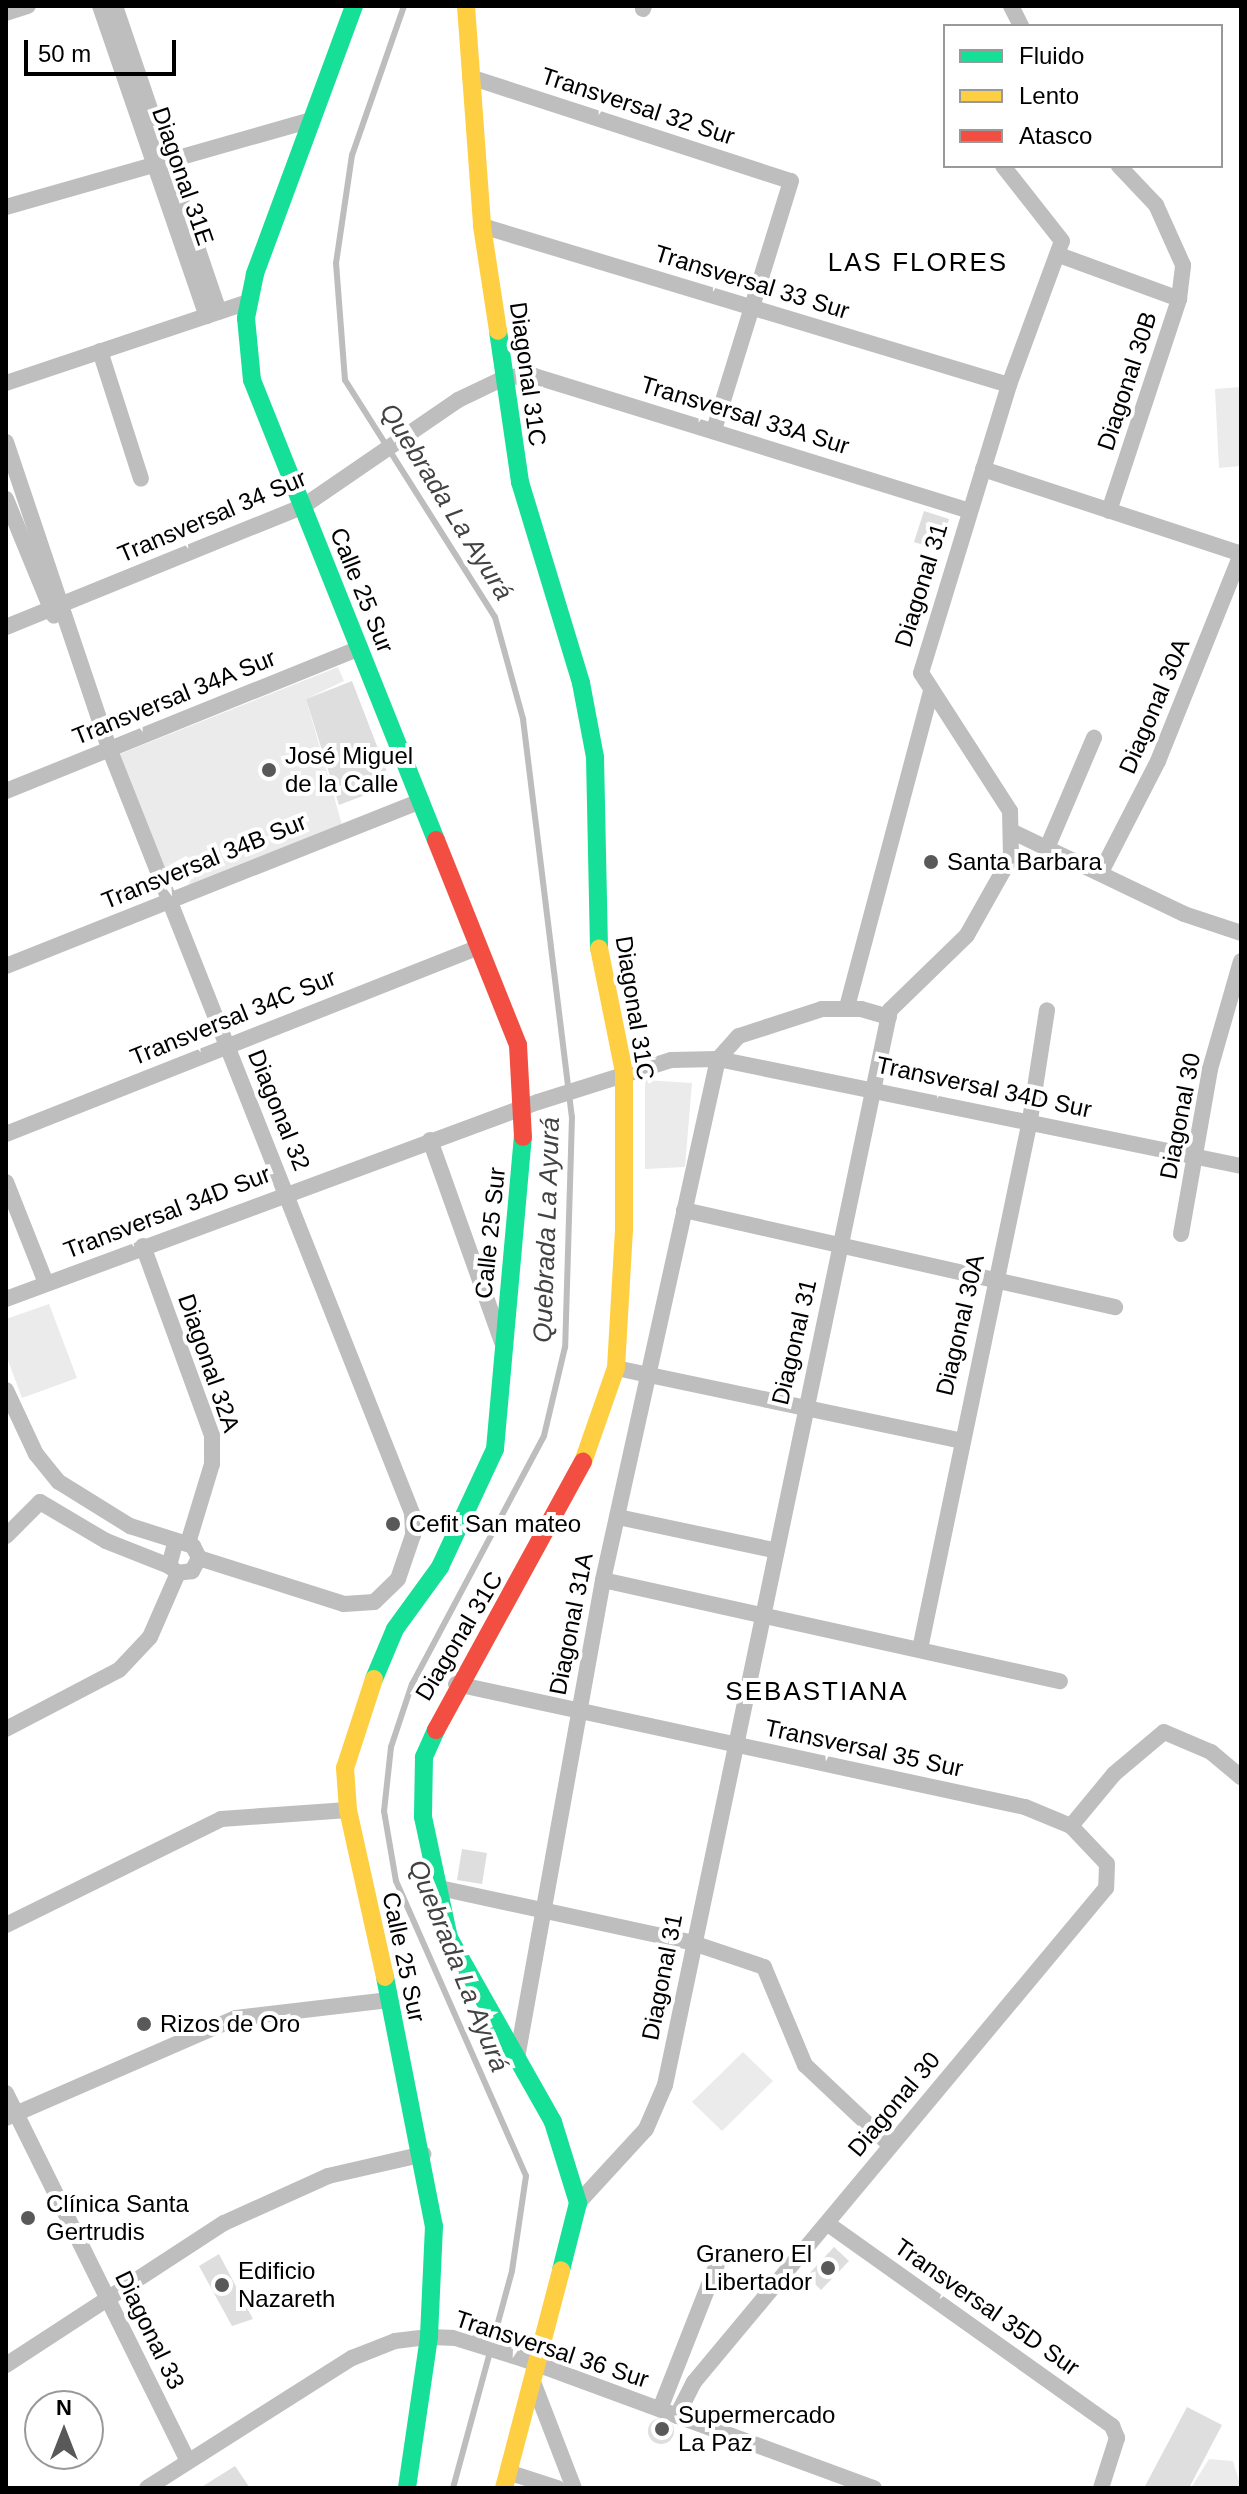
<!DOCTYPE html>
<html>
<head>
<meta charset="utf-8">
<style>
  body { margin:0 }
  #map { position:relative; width:1247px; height:2494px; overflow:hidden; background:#fff; font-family:Arial,sans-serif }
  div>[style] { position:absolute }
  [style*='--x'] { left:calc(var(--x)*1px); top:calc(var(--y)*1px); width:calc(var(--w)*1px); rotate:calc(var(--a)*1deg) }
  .green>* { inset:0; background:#ebebeb }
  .stream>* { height:6px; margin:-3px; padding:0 3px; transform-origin:3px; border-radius:3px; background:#bdbdbd }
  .building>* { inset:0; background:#dedede }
  .round { border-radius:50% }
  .street>* { height:16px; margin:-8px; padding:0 8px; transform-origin:8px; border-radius:8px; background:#bebebe }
  .fast>* { height:18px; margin:-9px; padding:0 9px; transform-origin:9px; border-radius:9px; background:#16e098 }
  .slow>* { height:18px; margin:-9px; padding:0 9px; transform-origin:9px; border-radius:9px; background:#ffcf43 }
  .jam>* { height:18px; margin:-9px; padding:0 9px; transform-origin:9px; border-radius:9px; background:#f24e42 }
  .dots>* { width:22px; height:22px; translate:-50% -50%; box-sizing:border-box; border:4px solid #fff; border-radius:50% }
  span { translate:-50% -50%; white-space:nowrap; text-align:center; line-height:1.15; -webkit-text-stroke:8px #fff; paint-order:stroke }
  .street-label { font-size:24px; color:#000 }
  .poi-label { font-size:24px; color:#000 }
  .left { translate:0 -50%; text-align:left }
  .right { translate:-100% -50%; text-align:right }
  .neighbourhood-label { font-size:26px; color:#000; letter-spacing:2px }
  .water-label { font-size:26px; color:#424242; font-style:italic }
  .frame { position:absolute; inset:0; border:8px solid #000; pointer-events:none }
  .legend { position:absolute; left:943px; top:24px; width:280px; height:144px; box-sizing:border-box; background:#fff; border:2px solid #999; margin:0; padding:10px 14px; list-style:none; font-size:24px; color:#000 }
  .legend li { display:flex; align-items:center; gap:16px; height:40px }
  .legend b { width:40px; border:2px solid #999 }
  .north { position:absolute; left:24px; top:2390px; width:80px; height:80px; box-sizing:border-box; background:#fff; border:2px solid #999; border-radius:50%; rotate:0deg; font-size:22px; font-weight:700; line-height:32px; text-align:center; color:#000 }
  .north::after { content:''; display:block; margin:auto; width:28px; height:36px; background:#595959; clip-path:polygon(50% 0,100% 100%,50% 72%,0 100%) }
  .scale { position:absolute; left:24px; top:40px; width:152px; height:36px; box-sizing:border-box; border:4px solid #000; border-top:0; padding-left:10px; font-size:24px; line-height:28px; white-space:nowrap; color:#000; -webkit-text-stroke:6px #fff; paint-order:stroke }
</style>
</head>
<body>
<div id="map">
  <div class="green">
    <div style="clip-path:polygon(1241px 387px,1241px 466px,1219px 468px,1215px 389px)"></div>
    <div style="clip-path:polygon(338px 667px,344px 681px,306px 699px,343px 828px,188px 885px,199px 865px,186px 856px,163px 869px,120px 754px)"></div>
    <div style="clip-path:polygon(645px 1080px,692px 1083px,685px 1167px,645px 1169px)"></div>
    <div style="clip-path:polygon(49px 1304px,77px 1378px,22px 1398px,6px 1355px,6px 1319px)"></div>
    <div style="clip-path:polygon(743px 2052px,773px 2081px,722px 2131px,692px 2102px)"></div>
    <div style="clip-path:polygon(1209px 2459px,1233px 2461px,1241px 2488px,1191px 2488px)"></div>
  </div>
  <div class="stream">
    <div style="--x:404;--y:6;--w:158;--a:109.2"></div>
    <div style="--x:352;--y:155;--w:109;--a:98.4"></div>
    <div style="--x:336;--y:263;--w:117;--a:85.6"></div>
    <div style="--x:345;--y:380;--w:280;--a:57.7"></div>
    <div style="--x:495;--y:617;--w:106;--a:74.6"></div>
    <div style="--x:523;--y:719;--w:401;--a:83"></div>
    <div style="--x:572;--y:1117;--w:230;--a:91.7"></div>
    <div style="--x:565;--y:1347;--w:91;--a:103.3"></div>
    <div style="--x:544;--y:1436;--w:281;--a:118"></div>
    <div style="--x:412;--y:1684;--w:66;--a:108.4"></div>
    <div style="--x:391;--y:1747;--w:64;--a:96.2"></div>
    <div style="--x:384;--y:1811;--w:71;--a:80.3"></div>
    <div style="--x:396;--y:1881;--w:322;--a:66.2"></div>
    <div style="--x:526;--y:2176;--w:96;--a:98.4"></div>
    <div style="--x:512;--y:2271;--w:225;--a:105.2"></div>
  </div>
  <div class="building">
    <div style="clip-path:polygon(924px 511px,949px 519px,939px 550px,914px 542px)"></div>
    <div style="clip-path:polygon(352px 681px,392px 785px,339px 805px,306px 699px)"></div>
    <div style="clip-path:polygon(462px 1849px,487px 1853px,482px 1884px,457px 1880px)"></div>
    <div style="clip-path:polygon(834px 2247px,849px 2261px,821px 2290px,807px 2276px)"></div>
    <div style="clip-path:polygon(219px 2254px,253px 2319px,232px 2326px,199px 2266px)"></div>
    <div style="clip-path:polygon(1187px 2407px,1222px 2425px,1189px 2488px,1144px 2488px)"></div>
    <div class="round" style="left:648px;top:2418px;width:26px;height:26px"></div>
    <div style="clip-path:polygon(235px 2466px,250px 2488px,200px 2488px)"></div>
  </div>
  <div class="street">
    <div style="--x:100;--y:6;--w:328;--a:71"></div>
    <div style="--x:115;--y:6;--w:323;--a:71.2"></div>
    <div style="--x:1011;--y:6;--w:22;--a:63"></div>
    <div style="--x:643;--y:9;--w:3;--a:-72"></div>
    <div style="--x:6;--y:13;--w:23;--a:-18"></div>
    <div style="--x:470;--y:77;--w:337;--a:18"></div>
    <div style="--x:791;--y:181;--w:261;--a:107.2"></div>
    <div style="--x:6;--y:207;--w:313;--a:-15.9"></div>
    <div style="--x:482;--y:226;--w:550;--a:16.79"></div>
    <div style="--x:1059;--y:255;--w:128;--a:20.1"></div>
    <div style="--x:100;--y:351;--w:134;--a:72.2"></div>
    <div style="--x:6;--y:383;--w:255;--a:-18.5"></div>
    <div style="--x:6;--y:442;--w:323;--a:71.4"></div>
    <div style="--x:109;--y:748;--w:823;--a:68.39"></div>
    <div style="--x:412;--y:1513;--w:22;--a:87"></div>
    <div style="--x:413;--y:1535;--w:46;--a:108.8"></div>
    <div style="--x:398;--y:1579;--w:33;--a:136"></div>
    <div style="--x:374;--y:1602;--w:30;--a:176"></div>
    <div style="--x:344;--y:1604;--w:152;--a:-162.4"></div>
    <div style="--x:983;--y:469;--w:272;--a:18.2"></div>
    <div style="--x:6;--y:499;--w:126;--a:67.7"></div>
    <div style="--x:1109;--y:511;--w:223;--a:-71.7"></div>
    <div style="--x:1179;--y:299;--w:34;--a:-83"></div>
    <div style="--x:1183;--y:265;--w:66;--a:-114.2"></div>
    <div style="--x:1156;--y:205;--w:54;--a:-133.5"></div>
    <div style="--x:6;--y:627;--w:319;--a:-22.1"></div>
    <div style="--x:302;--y:507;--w:189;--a:-34.4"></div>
    <div style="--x:458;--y:400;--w:53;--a:-25.6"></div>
    <div style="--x:506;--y:377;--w:28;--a:-2"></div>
    <div style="--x:534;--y:376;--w:455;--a:17.2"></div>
    <div style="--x:6;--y:791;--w:382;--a:-22"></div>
    <div style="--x:1015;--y:833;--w:187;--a:25.6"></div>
    <div style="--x:1184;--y:914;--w:60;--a:18.4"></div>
    <div style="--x:1047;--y:848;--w:120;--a:-66.9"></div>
    <div style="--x:1101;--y:872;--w:125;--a:-62.8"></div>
    <div style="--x:1158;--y:761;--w:222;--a:-68.1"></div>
    <div style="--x:6;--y:966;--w:447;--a:-21.7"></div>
    <div style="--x:847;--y:1007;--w:324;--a:-75.1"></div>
    <div style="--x:6;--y:1134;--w:509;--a:-21.57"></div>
    <div style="--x:430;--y:1140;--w:214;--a:70.4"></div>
    <div style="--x:6;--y:1182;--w:109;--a:68.4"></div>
    <div style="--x:684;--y:1210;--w:442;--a:12.7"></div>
    <div style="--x:1181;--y:1234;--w:168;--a:-80"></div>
    <div style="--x:1210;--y:1069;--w:112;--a:-74"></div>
    <div style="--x:143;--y:1246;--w:202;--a:70"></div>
    <div style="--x:212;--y:1436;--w:28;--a:90"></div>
    <div style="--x:212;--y:1464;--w:83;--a:106.9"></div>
    <div style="--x:6;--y:1299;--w:567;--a:-20.32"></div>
    <div style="--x:538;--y:1102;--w:139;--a:-17.5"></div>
    <div style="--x:671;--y:1060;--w:47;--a:-1.2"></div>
    <div style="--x:718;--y:1059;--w:534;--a:11.56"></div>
    <div style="--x:616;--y:1368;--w:350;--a:11.9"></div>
    <div style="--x:6;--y:1390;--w:71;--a:64.9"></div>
    <div style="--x:36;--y:1454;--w:36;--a:51"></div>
    <div style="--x:59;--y:1482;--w:84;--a:31.8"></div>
    <div style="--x:130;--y:1526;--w:66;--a:17.6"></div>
    <div style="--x:193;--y:1546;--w:13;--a:63"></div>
    <div style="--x:199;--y:1558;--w:15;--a:118"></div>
    <div style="--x:192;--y:1571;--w:14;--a:172"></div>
    <div style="--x:178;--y:1573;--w:11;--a:-142"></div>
    <div style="--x:169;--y:1566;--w:23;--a:-75"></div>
    <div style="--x:618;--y:1517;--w:158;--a:12"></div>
    <div style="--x:6;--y:1536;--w:48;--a:-45"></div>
    <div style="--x:40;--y:1502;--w:77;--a:30.6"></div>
    <div style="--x:106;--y:1541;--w:68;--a:21.6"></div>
    <div style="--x:603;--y:1580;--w:468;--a:12.5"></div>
    <div style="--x:920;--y:1649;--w:540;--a:-78.25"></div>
    <div style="--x:1030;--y:1120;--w:111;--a:-81.2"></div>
    <div style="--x:456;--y:1684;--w:582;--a:12.2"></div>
    <div style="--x:1025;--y:1807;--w:50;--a:22.4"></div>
    <div style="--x:1071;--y:1826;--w:52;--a:46.5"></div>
    <div style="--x:1107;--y:1864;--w:24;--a:92"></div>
    <div style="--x:1106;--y:1888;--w:643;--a:129.83"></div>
    <div style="--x:694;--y:2382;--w:38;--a:117"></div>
    <div style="--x:6;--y:1729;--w:127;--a:-27.6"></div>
    <div style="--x:119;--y:1670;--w:45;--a:-46.8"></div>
    <div style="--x:150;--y:1637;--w:70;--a:-66.4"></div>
    <div style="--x:1071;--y:1826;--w:67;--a:-50.4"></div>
    <div style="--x:1114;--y:1774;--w:65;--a:-40"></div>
    <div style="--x:1164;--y:1732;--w:51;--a:23.1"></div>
    <div style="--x:1211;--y:1752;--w:39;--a:40"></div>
    <div style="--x:435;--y:1887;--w:264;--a:12.2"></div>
    <div style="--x:693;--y:1943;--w:75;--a:18.7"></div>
    <div style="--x:764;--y:1967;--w:106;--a:67.3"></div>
    <div style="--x:805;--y:2065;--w:117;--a:43.3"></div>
    <div style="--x:6;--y:1925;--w:240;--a:-26.2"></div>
    <div style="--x:221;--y:1819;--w:127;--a:-4.1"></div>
    <div style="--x:517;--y:2058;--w:486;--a:-79.8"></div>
    <div style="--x:603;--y:1580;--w:534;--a:-77.55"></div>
    <div style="--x:718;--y:1059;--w:31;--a:-48"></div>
    <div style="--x:739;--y:1036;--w:87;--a:-18"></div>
    <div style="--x:822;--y:1009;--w:39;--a:0"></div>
    <div style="--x:861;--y:1009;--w:29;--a:16"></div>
    <div style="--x:6;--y:2093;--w:409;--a:63.7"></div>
    <div style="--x:6;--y:2118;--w:251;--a:-23.5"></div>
    <div style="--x:236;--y:2018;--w:154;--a:-6.7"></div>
    <div style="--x:578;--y:2203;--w:100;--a:-47.4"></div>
    <div style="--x:646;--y:2129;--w:48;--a:-66.6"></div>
    <div style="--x:665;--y:2085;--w:1098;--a:-78.18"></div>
    <div style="--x:890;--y:1010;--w:107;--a:-44.2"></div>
    <div style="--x:967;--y:935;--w:90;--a:-60.6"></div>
    <div style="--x:1011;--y:857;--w:46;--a:-91.2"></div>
    <div style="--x:1010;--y:811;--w:164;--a:-122.8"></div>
    <div style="--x:921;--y:673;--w:301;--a:-73"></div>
    <div style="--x:1009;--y:385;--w:153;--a:-69.8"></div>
    <div style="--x:1062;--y:241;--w:95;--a:-128.2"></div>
    <div style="--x:828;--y:2224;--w:349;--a:35.4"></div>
    <div style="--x:1112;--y:2426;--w:13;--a:67"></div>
    <div style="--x:1117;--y:2438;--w:52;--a:107.7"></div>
    <div style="--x:6;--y:2365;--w:260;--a:-33.1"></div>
    <div style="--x:224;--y:2223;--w:114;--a:-24.3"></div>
    <div style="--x:328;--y:2176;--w:98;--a:-12.9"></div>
    <div style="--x:533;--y:2382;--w:114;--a:68.9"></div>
    <div style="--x:660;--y:2409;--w:156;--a:-68.5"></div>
    <div style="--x:508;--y:2472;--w:52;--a:18.1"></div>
    <div style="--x:147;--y:2488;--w:243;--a:-32.4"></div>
    <div style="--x:352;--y:2358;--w:46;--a:-21.6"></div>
    <div style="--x:395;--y:2341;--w:34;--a:-7"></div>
    <div style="--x:429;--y:2337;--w:27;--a:2"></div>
    <div style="--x:456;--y:2338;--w:70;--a:17.4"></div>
    <div style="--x:523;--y:2359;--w:374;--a:20.2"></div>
  </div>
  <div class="fast">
    <div style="--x:354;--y:6;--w:286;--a:110.3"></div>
    <div style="--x:255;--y:274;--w:45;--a:101.6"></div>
    <div style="--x:246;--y:318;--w:62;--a:84.5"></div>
    <div style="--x:252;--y:380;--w:495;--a:68.2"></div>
    <div style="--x:498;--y:331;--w:153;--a:81.7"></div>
    <div style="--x:520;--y:482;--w:210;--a:73.1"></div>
    <div style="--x:581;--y:683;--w:75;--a:79.3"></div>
    <div style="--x:595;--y:757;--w:191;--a:88.8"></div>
    <div style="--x:374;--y:1679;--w:54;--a:-67.2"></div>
    <div style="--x:395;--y:1629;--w:77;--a:-54"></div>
    <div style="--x:440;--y:1567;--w:130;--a:-65"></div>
    <div style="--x:495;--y:1449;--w:313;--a:-84.9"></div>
    <div style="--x:436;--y:1730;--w:30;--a:114"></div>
    <div style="--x:424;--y:1757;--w:60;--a:91"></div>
    <div style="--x:423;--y:1817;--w:124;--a:77.9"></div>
    <div style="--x:449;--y:1938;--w:211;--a:60.5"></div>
    <div style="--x:553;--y:2122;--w:85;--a:72.8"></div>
    <div style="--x:578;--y:2203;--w:69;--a:104.2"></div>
    <div style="--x:385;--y:1977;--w:254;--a:78.9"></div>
    <div style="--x:434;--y:2226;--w:111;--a:92.6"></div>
    <div style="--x:429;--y:2337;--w:153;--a:98.3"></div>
  </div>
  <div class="slow">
    <div style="--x:466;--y:6;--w:221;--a:85.8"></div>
    <div style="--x:482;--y:226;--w:106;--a:81.3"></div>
    <div style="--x:583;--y:1462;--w:100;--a:-70.7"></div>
    <div style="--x:616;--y:1368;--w:137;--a:-86.7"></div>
    <div style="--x:624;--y:1231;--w:159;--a:-90"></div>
    <div style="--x:624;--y:1072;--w:126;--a:-101.4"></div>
    <div style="--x:374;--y:1679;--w:94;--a:108"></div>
    <div style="--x:345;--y:1768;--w:42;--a:85.9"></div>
    <div style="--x:348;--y:1810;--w:171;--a:77.5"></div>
    <div style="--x:504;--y:2488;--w:225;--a:-75.3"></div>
  </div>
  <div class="jam">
    <div style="--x:436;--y:840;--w:221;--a:68.2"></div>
    <div style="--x:518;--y:1045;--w:92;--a:86.9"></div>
    <div style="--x:436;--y:1730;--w:306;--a:-61.3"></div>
  </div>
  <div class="dots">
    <div style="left:269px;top:770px;background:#595959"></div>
    <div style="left:931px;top:862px;background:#595959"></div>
    <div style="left:393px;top:1524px;background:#595959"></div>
    <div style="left:144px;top:2024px;background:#595959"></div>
    <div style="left:28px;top:2218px;background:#595959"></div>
    <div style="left:828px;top:2268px;background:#595959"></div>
    <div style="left:222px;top:2285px;background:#595959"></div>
    <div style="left:662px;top:2429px;background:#595959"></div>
  </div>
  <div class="street-label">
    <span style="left:638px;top:106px;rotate:18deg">Transversal 32 Sur</span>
    <span style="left:183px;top:176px;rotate:71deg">Diagonal 31E</span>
    <span style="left:752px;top:282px;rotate:17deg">Transversal 33 Sur</span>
    <span style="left:528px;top:374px;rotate:82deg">Diagonal 31C</span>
    <span style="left:1127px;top:381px;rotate:-72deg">Diagonal 30B</span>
    <span style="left:745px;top:415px;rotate:17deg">Transversal 33A Sur</span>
    <span style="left:212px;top:516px;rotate:-23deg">Transversal 34 Sur</span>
    <span style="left:921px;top:585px;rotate:-73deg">Diagonal 31</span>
    <span style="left:362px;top:590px;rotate:68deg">Calle 25 Sur</span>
    <span style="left:174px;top:697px;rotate:-22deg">Transversal 34A Sur</span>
    <span style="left:1154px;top:706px;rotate:-67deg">Diagonal 30A</span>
    <span style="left:204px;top:861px;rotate:-22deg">Transversal 34B Sur</span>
    <span style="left:635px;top:1008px;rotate:81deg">Diagonal 31C</span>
    <span style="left:233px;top:1017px;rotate:-22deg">Transversal 34C Sur</span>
    <span style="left:984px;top:1087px;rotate:12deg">Transversal 34D Sur</span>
    <span style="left:279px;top:1110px;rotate:68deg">Diagonal 32</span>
    <span style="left:1180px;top:1116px;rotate:-79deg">Diagonal 30</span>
    <span style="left:167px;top:1212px;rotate:-21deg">Transversal 34D Sur</span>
    <span style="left:490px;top:1233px;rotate:-84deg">Calle 25 Sur</span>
    <span style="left:960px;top:1325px;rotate:-77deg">Diagonal 30A</span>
    <span style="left:794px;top:1342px;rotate:-77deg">Diagonal 31</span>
    <span style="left:209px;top:1363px;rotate:71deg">Diagonal 32A</span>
    <span style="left:571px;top:1624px;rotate:-79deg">Diagonal 31A</span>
    <span style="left:459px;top:1636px;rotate:-59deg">Diagonal 31C</span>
    <span style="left:864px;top:1748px;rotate:12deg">Transversal 35 Sur</span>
    <span style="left:404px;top:1957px;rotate:78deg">Calle 25 Sur</span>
    <span style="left:662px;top:1977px;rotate:-79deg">Diagonal 31</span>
    <span style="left:894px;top:2104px;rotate:-50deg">Diagonal 30</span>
    <span style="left:987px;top:2307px;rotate:35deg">Transversal 35D Sur</span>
    <span style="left:150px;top:2330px;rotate:64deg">Diagonal 33</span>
    <span style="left:552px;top:2349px;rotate:18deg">Transversal 36 Sur</span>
  </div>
  <div class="poi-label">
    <span class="left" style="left:285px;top:770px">José Miguel<br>de la Calle</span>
    <span class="left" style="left:947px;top:862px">Santa Barbara</span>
    <span class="left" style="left:409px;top:1524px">Cefit San mateo</span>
    <span class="left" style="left:160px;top:2024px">Rizos de Oro</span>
    <span class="left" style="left:46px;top:2218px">Clínica Santa<br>Gertrudis</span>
    <span class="right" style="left:812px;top:2268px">Granero El<br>Libertador</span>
    <span class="left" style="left:238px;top:2285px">Edificio<br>Nazareth</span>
    <span class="left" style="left:678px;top:2429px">Supermercado<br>La Paz</span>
  </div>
  <div class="neighbourhood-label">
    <span style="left:918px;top:263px">LAS FLORES</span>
    <span style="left:817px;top:1692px">SEBASTIANA</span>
  </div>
  <div class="water-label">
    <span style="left:446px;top:502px;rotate:58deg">Quebrada La Ayurá</span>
    <span style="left:547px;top:1230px;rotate:-88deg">Quebrada La Ayurá</span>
    <span style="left:458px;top:1966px;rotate:68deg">Quebrada La Ayurá</span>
  </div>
  <div class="frame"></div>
  <ul class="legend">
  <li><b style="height:10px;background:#16e098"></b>Fluido</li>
  <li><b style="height:10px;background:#ffcf43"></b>Lento</li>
  <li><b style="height:10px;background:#f24e42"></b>Atasco</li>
  </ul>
  <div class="north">N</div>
  <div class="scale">50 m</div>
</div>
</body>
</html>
